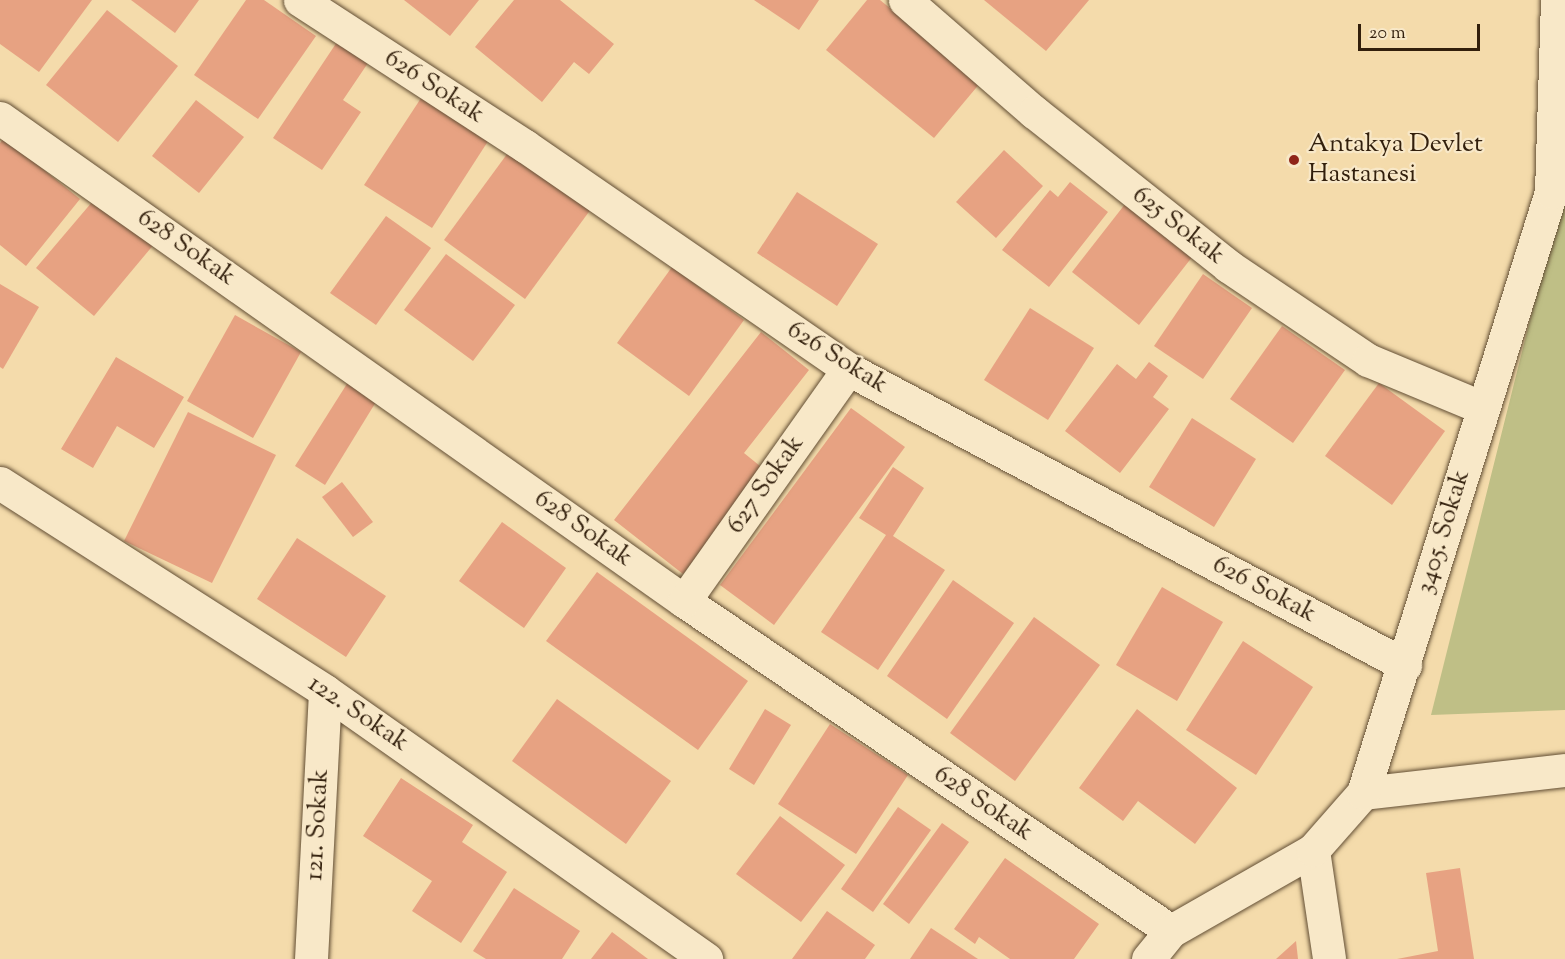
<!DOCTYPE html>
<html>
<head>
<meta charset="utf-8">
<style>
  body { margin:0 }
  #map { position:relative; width:1565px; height:959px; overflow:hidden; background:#f4dbab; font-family:"Sorts Mill Goudy",serif }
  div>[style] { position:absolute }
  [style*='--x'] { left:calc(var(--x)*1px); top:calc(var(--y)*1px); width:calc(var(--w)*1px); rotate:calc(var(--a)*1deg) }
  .green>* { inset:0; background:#bfbf86 }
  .building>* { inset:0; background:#e7a282 }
  .roads { filter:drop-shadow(0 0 2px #624e34) drop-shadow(0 0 2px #624e34) }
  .minor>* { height:33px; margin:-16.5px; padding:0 16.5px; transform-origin:16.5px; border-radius:16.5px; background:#f8e8c8 }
  .dots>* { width:16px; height:16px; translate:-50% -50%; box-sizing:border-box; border:3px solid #f8e8c8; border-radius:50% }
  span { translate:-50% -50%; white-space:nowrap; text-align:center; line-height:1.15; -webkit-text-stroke:4.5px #f8e8c8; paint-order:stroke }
  .street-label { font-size:26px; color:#321f0c }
  .poi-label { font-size:26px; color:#321f0c }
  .left { translate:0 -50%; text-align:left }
  .scale { position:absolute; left:1358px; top:24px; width:122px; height:27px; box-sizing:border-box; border:3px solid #321f0c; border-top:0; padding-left:8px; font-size:18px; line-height:21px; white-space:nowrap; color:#321f0c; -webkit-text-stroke:4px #f8e8c8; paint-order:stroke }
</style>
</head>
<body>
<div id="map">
  <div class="green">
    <div style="clip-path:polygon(1565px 159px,1565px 710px,1431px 715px,1563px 188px)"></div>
  </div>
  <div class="building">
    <div style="clip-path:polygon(0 0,92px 0,39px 72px,0 44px)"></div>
    <div style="clip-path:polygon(131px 0,199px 0,175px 33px)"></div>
    <div style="clip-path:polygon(246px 0,264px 0,316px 36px,258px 119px,194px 75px)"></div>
    <div style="clip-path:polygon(404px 0,479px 0,450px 36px)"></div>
    <div style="clip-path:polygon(514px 0,560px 0,614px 44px,589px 74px,574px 62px,542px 102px,475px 47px)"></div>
    <div style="clip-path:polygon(754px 0,819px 0,799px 30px)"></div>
    <div style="clip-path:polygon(867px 0,880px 0,981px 82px,934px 138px,826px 50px)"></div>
    <div style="clip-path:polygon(984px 0,1089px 0,1046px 51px)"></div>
    <div style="clip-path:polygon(107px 10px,178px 66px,118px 142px,46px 85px)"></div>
    <div style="clip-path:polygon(337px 42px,368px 63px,343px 100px,361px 112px,322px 170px,273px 138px)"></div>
    <div style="clip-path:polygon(425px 92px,492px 135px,432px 228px,364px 185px)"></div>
    <div style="clip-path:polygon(196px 100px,244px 137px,199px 193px,152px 156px)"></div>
    <div style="clip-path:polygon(4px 138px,80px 199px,26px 266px,0 245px,0 143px)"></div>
    <div style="clip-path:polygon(510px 150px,591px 209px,525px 299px,444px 240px)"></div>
    <div style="clip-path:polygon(1004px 150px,1043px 186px,996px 238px,956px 202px)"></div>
    <div style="clip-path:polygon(1070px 182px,1108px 212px,1049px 287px,1002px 250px,1050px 190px,1058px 197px)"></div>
    <div style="clip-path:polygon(797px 192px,878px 244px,837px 306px,757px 253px)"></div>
    <div style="clip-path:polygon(98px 195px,155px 243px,94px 316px,36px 268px)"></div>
    <div style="clip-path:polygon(1129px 199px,1196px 252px,1139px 325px,1072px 272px)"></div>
    <div style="clip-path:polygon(386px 216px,431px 248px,376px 325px,330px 293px)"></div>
    <div style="clip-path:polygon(446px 254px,515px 305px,473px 361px,404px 310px)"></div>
    <div style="clip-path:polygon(672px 267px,744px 320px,689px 396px,617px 343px)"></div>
    <div style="clip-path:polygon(1203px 274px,1252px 308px,1203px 379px,1154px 346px)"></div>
    <div style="clip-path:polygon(0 284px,39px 307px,3px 369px,0 367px)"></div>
    <div style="clip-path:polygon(1030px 308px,1094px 348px,1048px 420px,984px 380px)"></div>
    <div style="clip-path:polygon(235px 315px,301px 352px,253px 438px,187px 401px)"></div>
    <div style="clip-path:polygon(1282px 326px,1345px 370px,1293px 443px,1230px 399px)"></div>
    <div style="clip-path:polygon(761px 332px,809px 370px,744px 453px,765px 470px,683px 574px,614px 520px)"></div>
    <div style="clip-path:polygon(116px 357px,184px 397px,154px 448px,117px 426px,93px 468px,61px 449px)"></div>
    <div style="clip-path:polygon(1149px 362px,1168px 376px,1153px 397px,1169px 409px,1120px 473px,1065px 431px,1117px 364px,1136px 379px)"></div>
    <div style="clip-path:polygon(350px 379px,379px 397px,325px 485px,295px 466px)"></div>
    <div style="clip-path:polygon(1379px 383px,1445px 431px,1392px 505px,1325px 456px)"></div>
    <div style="clip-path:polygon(851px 408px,905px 447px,774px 625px,720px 585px)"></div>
    <div style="clip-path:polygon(188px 412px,276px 455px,212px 583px,124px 541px)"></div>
    <div style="clip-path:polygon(1192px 418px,1256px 459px,1214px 527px,1149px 487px)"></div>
    <div style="clip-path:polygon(893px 467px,924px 488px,893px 536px,945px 570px,878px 670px,821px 632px,886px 535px,859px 518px)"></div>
    <div style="clip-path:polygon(342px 482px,373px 522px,353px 537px,322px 497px)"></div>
    <div style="clip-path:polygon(502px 522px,566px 568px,524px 628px,459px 581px)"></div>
    <div style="clip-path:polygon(297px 538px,386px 596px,346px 657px,257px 599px)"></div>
    <div style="clip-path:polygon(597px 572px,748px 681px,698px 750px,546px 641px)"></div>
    <div style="clip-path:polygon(953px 580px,1014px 623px,947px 719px,887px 676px)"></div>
    <div style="clip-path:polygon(1162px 587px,1223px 622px,1177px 701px,1116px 665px)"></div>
    <div style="clip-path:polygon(1034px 617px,1100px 665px,1015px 781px,950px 733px)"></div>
    <div style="clip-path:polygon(1243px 641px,1313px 687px,1256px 775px,1186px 730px)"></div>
    <div style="clip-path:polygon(557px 699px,671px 781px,626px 844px,512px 761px)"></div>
    <div style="clip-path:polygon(765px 709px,791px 725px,754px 785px,729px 769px)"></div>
    <div style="clip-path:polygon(1137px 709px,1237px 788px,1195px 844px,1138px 801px,1123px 821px,1079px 788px)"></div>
    <div style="clip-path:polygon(830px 724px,908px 775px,856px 854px,778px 804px)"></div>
    <div style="clip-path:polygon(401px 778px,473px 825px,462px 842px,507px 872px,461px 943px,412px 911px,432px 881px,363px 836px)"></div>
    <div style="clip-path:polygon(898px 807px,931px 830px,873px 912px,841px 889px)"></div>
    <div style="clip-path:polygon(780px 816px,845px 865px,801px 922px,736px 874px)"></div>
    <div style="clip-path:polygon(942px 823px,969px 842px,909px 924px,883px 904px)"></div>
    <div style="clip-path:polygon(1005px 858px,1099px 924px,1074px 959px,1010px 959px,979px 937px,975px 944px,954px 929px)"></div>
    <div style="clip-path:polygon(1460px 868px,1474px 959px,1397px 959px,1438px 951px,1426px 873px)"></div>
    <div style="clip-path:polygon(514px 888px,580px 931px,562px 959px,486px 959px,473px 951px)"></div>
    <div style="clip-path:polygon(827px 911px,875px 945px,865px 959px,792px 959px)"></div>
    <div style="clip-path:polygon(931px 928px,978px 959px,910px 959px)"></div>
    <div style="clip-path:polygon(612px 932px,648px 959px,591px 959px)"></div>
    <div style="clip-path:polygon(1296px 941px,1298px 959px,1276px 959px)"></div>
  </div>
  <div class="roads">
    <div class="minor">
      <div style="--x:300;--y:0;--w:268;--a:33"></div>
      <div style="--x:525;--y:146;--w:393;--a:34.6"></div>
      <div style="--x:848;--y:369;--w:631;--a:27.99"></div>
      <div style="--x:905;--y:0;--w:171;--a:41"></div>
      <div style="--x:1034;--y:112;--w:248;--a:38.4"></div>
      <div style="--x:1228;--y:266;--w:169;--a:33.9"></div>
      <div style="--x:1368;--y:360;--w:122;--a:22.6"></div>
      <div style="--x:0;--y:118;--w:837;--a:35.23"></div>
      <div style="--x:684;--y:601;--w:588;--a:34.12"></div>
      <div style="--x:0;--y:483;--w:386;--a:32.6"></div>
      <div style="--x:325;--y:691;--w:466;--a:35.1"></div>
      <div style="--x:684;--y:601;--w:284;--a:-54.7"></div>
      <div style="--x:1363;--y:793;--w:203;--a:-6.5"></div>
      <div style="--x:1313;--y:850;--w:110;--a:81.6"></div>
      <div style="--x:311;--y:959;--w:268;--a:-87"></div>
      <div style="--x:1148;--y:959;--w:36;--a:-51"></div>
      <div style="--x:1171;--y:931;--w:163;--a:-29.7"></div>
      <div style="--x:1313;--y:850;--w:76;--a:-48.7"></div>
      <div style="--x:1363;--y:793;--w:630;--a:-72.63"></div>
      <div style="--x:1551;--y:192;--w:192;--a:-88.2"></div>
    </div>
  </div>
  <div class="dots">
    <div style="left:1294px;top:160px;background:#8f2418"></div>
  </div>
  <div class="street-label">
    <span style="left:434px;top:87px;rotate:33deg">626 Sokak</span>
    <span style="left:1178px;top:226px;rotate:38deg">625 Sokak</span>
    <span style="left:186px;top:248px;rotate:35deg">628 Sokak</span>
    <span style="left:837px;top:358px;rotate:32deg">626 Sokak</span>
    <span style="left:766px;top:485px;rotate:-55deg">627 Sokak</span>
    <span style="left:583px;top:529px;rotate:35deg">628 Sokak</span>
    <span style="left:1444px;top:532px;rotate:-73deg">3405. Sokak</span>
    <span style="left:1264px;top:590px;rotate:28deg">626 Sokak</span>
    <span style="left:358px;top:714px;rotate:34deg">122. Sokak</span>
    <span style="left:983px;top:804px;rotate:34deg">628 Sokak</span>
    <span style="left:318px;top:825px;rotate:-87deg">121. Sokak</span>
  </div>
  <div class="poi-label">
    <span class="left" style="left:1308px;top:160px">Antakya Devlet<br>Hastanesi</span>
  </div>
  <div class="scale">20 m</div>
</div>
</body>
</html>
